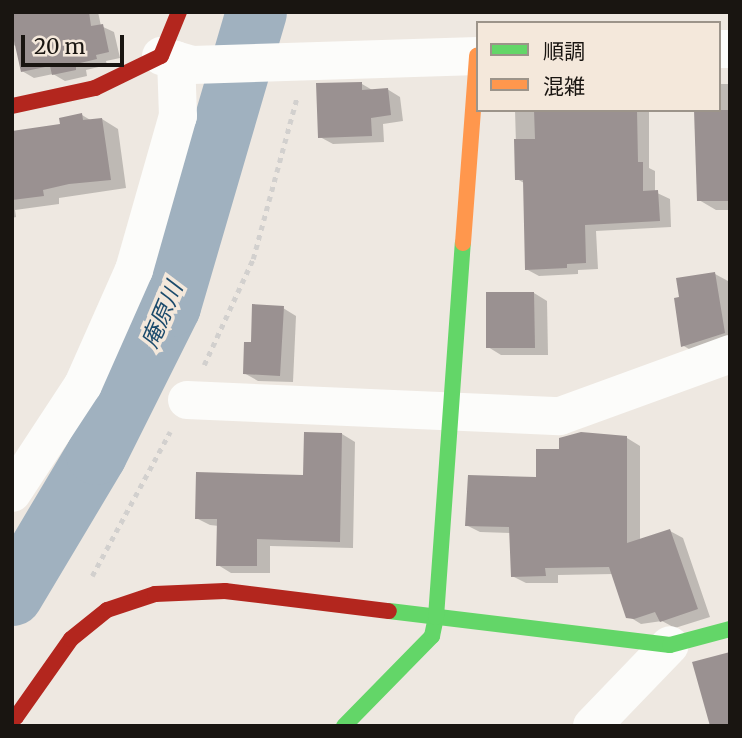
<!DOCTYPE html>
<html>
<head>
<meta charset="utf-8">
<style>
  body { margin:0 }
  #map { position:relative; width:742px; height:738px; overflow:hidden; background:#eee8e1; font-family:Merriweather,"Noto Sans JP",serif }
  div>[style] { position:absolute }
  [style*='--x'] { left:calc(var(--x)*1px); top:calc(var(--y)*1px); width:calc(var(--w)*1px); rotate:calc(var(--a)*1deg) }
  .shadow>* { inset:0; background:#0003 }
  .river>* { height:61px; margin:-30.5px; padding:0 30.5px; transform-origin:30.5px; border-radius:30.5px; background:#a0b1bf }
  .building>* { inset:0; background:#9a9191 }
  .path>* { height:4.5px; margin-top:-2.25px; transform-origin:0; background:repeating-linear-gradient(90deg,#d2d0ce 0 5px,transparent 0 10px) }
  .street>* { height:38px; margin:-19px; padding:0 19px; transform-origin:19px; border-radius:19px; background:#fcfcfa }
  .fast>* { height:16px; margin:-8px; padding:0 8px; transform-origin:8px; border-radius:8px; background:#63d668 }
  .slow>* { height:16px; margin:-8px; padding:0 8px; transform-origin:8px; border-radius:8px; background:#ff974d }
  .jam>* { height:16px; margin:-8px; padding:0 8px; transform-origin:8px; border-radius:8px; background:#b3261e }
  span { translate:-50% -50%; white-space:nowrap; text-align:center; line-height:1.15; -webkit-text-stroke:7px #f4e8db; paint-order:stroke }
  .water-label { font-size:23px; color:#1c4b6c; font-style:italic }
  .frame { position:absolute; inset:0; border:14px solid #191511; pointer-events:none }
  .legend { position:absolute; left:476px; top:21px; width:245px; height:91px; box-sizing:border-box; background:#f4e8db; border:2px solid #9c948a; margin:0; padding:9px 12px; list-style:none; font-size:21px; color:#191511 }
  .legend li { display:flex; align-items:center; gap:14px; height:35px }
  .legend b { width:35px; border:2px solid #9c948a }
  .scale { position:absolute; left:21px; top:35px; width:103px; height:32px; box-sizing:border-box; border:4px solid #191511; border-top:0; padding-left:9px; font-size:21px; line-height:24px; white-space:nowrap; color:#191511; -webkit-text-stroke:5px #f4e8db; paint-order:stroke }
</style>
</head>
<body>
<div id="map">
  <div class="shadow">
    <div style="clip-path:polygon(12px 12px,98px 12px,101px 26px,114px 32px,120px 58px,106px 61px,107px 65px,86px 70px,87px 76px,65px 81px,53px 74px,34px 78px,22px 71px,17px 45px,12px 46px)"></div>
    <div style="clip-path:polygon(362px 84px,374px 91px,387px 89px,400px 97px,403px 121px,383px 124px,384px 142px,333px 144px,320px 137px)"></div>
    <div style="clip-path:polygon(719px 84px,730px 84px,730px 210px,716px 210px,699px 200px,719px 110px)"></div>
    <div style="clip-path:polygon(515px 110px,649px 110px,649px 168px,655px 171px,655px 192px,670px 199px,671px 227px,596px 231px,598px 269px,578px 270px,578px 274px,539px 276px,526px 269px,524px 183px,517px 179px)"></div>
    <div style="clip-path:polygon(82px 115px,92px 121px,102px 119px,118px 129px,126px 188px,59px 198px,59px 204px,15px 210px,16px 217px,12px 218px,12px 133px,62px 126px)"></div>
    <div style="clip-path:polygon(715px 274px,728px 281px,730px 343px,696px 353px,682px 345px)"></div>
    <div style="clip-path:polygon(534px 293px,547px 301px,548px 355px,501px 355px,488px 347px)"></div>
    <div style="clip-path:polygon(283px 308px,296px 316px,293px 382px,258px 381px,244px 373px,252px 344px)"></div>
    <div style="clip-path:polygon(342px 434px,355px 442px,353px 548px,270px 546px,270px 573px,231px 573px,218px 565px,219px 526px,210px 525px,196px 518px,305px 477px)"></div>
    <div style="clip-path:polygon(627px 438px,640px 446px,640px 541px,670px 531px,683px 538px,710px 617px,675px 628px,662px 621px,641px 624px,628px 616px,613px 574px,558px 575px,558px 583px,526px 583px,512px 576px,511px 533px,480px 532px,466px 525px,538px 479px,561px 451px)"></div>
  </div>
  <div class="river">
    <div style="--x:12;--y:595;--w:164;--a:-59.2"></div>
    <div style="--x:96;--y:454;--w:165;--a:-63.4"></div>
    <div style="--x:170;--y:306;--w:306;--a:-73.7"></div>
  </div>
  <div class="building">
    <div style="clip-path:polygon(12px 12px,89px 12px,91px 26px,103px 24px,109px 52px,96px 55px,97px 59px,76px 64px,76px 70px,52px 75px,50px 66px,21px 72px,12px 32px)"></div>
    <div style="clip-path:polygon(362px 82px,362px 90px,388px 88px,391px 115px,371px 118px,372px 136px,318px 138px,316px 83px)"></div>
    <div style="clip-path:polygon(534px 110px,637px 110px,638px 162px,643px 162px,643px 191px,658px 190px,660px 221px,585px 225px,586px 263px,567px 264px,567px 268px,525px 270px,523px 180px,515px 180px,514px 139px,535px 139px)"></div>
    <div style="clip-path:polygon(694px 110px,730px 110px,730px 201px,697px 201px)"></div>
    <div style="clip-path:polygon(82px 113px,83px 120px,102px 118px,111px 180px,69px 184px,43px 190px,44px 196px,12px 200px,12px 131px,60px 124px,59px 118px)"></div>
    <div style="clip-path:polygon(715px 272px,725px 333px,681px 347px,674px 298px,679px 297px,676px 278px)"></div>
    <div style="clip-path:polygon(486px 292px,534px 292px,535px 348px,486px 348px)"></div>
    <div style="clip-path:polygon(252px 304px,284px 306px,280px 376px,243px 374px,244px 342px,251px 342px)"></div>
    <div style="clip-path:polygon(304px 432px,342px 433px,340px 542px,257px 539px,257px 566px,216px 566px,217px 519px,195px 519px,196px 472px,303px 475px)"></div>
    <div style="clip-path:polygon(581px 432px,627px 436px,627px 543px,670px 529px,698px 609px,660px 622px,655px 612px,634px 619px,626px 618px,609px 567px,545px 568px,546px 576px,511px 577px,509px 527px,465px 526px,468px 475px,536px 477px,536px 449px,559px 449px,559px 438px)"></div>
    <div style="clip-path:polygon(730px 652px,730px 726px,710px 726px,692px 662px)"></div>
  </div>
  <div class="path">
    <div style="--x:204;--y:365;--w:117;--a:-65.2"></div>
    <div style="--x:253;--y:259;--w:168;--a:-74.8"></div>
    <div style="--x:92;--y:576;--w:164;--a:-61.6"></div>
  </div>
  <div class="street">
    <div style="--x:719;--y:49;--w:11;--a:0"></div>
    <div style="--x:161;--y:56;--w:32;--a:16"></div>
    <div style="--x:192;--y:65;--w:286;--a:-1.8"></div>
    <div style="--x:187;--y:400;--w:373;--a:2.5"></div>
    <div style="--x:560;--y:416;--w:181;--a:-20"></div>
    <div style="--x:12;--y:493;--w:129;--a:-56.7"></div>
    <div style="--x:83;--y:385;--w:126;--a:-66.1"></div>
    <div style="--x:134;--y:270;--w:160;--a:-74.1"></div>
    <div style="--x:178;--y:116;--w:56;--a:-92"></div>
    <div style="--x:592;--y:726;--w:112;--a:-46.1"></div>
  </div>
  <div class="fast">
    <div style="--x:389;--y:611;--w:283;--a:6.9"></div>
    <div style="--x:670;--y:645;--w:62;--a:-14.9"></div>
    <div style="--x:344;--y:726;--w:126;--a:-45.6"></div>
    <div style="--x:432;--y:636;--w:19;--a:-78"></div>
    <div style="--x:436;--y:617;--w:375;--a:-85.9"></div>
  </div>
  <div class="slow">
    <div style="--x:463;--y:243;--w:188;--a:-85.7"></div>
  </div>
  <div class="jam">
    <div style="--x:12;--y:106;--w:85;--a:-12.2"></div>
    <div style="--x:95;--y:88;--w:73;--a:-25.9"></div>
    <div style="--x:161;--y:56;--w:48;--a:-67.8"></div>
    <div style="--x:12;--y:716;--w:4;--a:14"></div>
    <div style="--x:16;--y:717;--w:95;--a:-54.8"></div>
    <div style="--x:71;--y:639;--w:46;--a:-38.9"></div>
    <div style="--x:107;--y:610;--w:51;--a:-18.4"></div>
    <div style="--x:155;--y:594;--w:70;--a:-2.5"></div>
    <div style="--x:225;--y:591;--w:165;--a:7"></div>
  </div>
  <div class="water-label">
    <span style="left:162px;top:315px;rotate:-67deg">庵原川</span>
  </div>
  <div class="frame"></div>
  <ul class="legend">
  <li><b style="height:9px;background:#63d668"></b>順調</li>
  <li><b style="height:9px;background:#ff974d"></b>混雑</li>
  </ul>
  <div class="scale">20 m</div>
</div>
</body>
</html>
